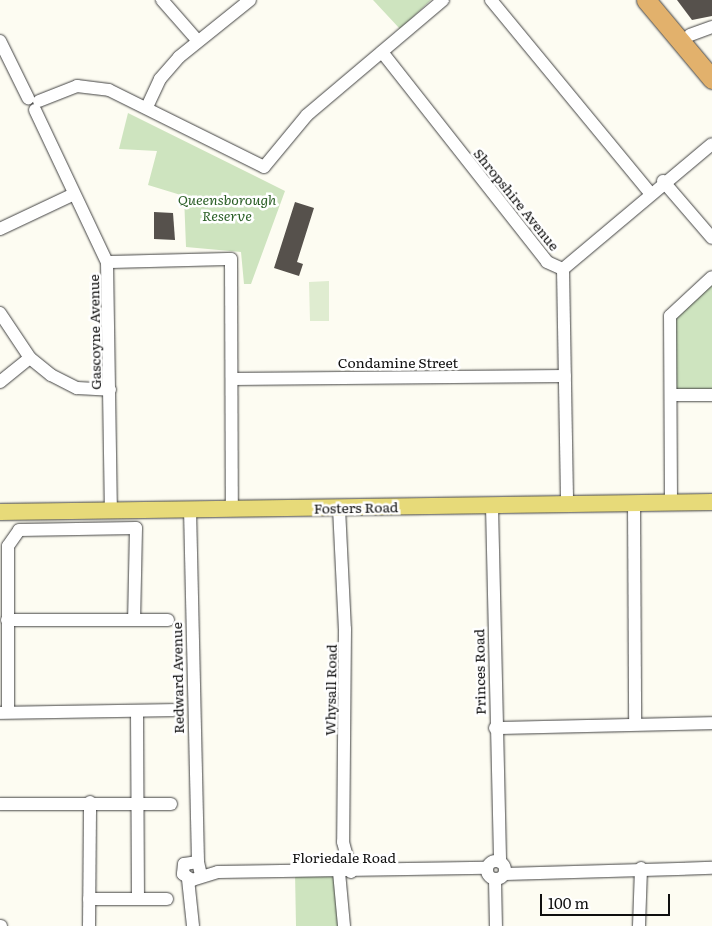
<!DOCTYPE html>
<html>
<head>
<meta charset="utf-8">
<style>
  body { margin:0 }
  #map { position:relative; width:712px; height:926px; overflow:hidden; background:#fdfcf2; font-family:Literata,serif }
  div>[style] { position:absolute }
  [style*='--x'] { left:calc(var(--x)*1px); top:calc(var(--y)*1px); width:calc(var(--w)*1px); rotate:calc(var(--a)*1deg) }
  .green>* { inset:0; background:#cee4bf }
  .pitch>* { inset:0; background:#dfecd0 }
  .building>* { inset:0; background:#56514c }
  .roads { filter:drop-shadow(0 0 1px #424242) drop-shadow(0 0 1px #424242) }
  .minor>* { height:12px; margin:-6px; padding:0 6px; transform-origin:6px; border-radius:6px; background:#fff }
  .minor>.ring { margin:-6px; padding:0; box-sizing:content-box; background:none; border:12px solid #fff; border-radius:50% }
  .major>* { height:16px; margin:-8px; padding:0 8px; transform-origin:8px; border-radius:8px; background:#e7da79 }
  .highway>* { height:19px; margin:-9.5px; padding:0 9.5px; transform-origin:9.5px; border-radius:9.5px; background:#e2b16c }
  span { translate:-50% -50%; white-space:nowrap; text-align:center; line-height:1.15; -webkit-text-stroke:5px #fff; paint-order:stroke }
  .park-label { font-size:14px; color:#2b5f27; font-style:italic }
  .street-label { font-size:14px; color:#0f0f0f }
  .scale { position:absolute; left:540px; top:894px; width:130px; height:22px; box-sizing:border-box; border:2px solid #0f0f0f; border-top:0; padding-left:6px; font-size:15px; line-height:18px; white-space:nowrap; color:#0f0f0f; -webkit-text-stroke:4px #fff; paint-order:stroke }
</style>
</head>
<body>
<div id="map">
  <div class="green">
    <div style="clip-path:polygon(373px 0,431px 0,400px 29px)"></div>
    <div style="clip-path:polygon(128px 113px,285px 191px,251px 284px,244px 284px,241px 252px,186px 247px,184px 196px,148px 185px,157px 151px,119px 149px)"></div>
    <div style="clip-path:polygon(712px 284px,712px 390px,675px 390px,674px 317px)"></div>
    <div style="clip-path:polygon(295px 872px,339px 872px,344px 926px,296px 926px)"></div>
  </div>
  <div class="pitch">
    <div style="clip-path:polygon(329px 281px,329px 321px,310px 321px,309px 282px)"></div>
  </div>
  <div class="building">
    <div style="clip-path:polygon(677px 0,712px 0,712px 16px,692px 20px)"></div>
    <div style="clip-path:polygon(295px 202px,314px 208px,297px 262px,303px 264px,299px 276px,274px 268px)"></div>
    <div style="clip-path:polygon(154px 212px,173px 213px,175px 240px,154px 239px)"></div>
  </div>
  <div class="roads">
    <div class="minor">
      <div style="--x:162;--y:0;--w:53;--a:48.8"></div>
      <div style="--x:491;--y:0;--w:249;--a:50.5"></div>
      <div style="--x:690;--y:35;--w:23;--a:-20"></div>
      <div style="--x:0;--y:41;--w:64;--a:63.8"></div>
      <div style="--x:382;--y:52;--w:267;--a:51.8"></div>
      <div style="--x:547;--y:262;--w:17;--a:24"></div>
      <div style="--x:39;--y:101;--w:41;--a:-21.5"></div>
      <div style="--x:77;--y:86;--w:32;--a:7"></div>
      <div style="--x:109;--y:90;--w:173;--a:26.4"></div>
      <div style="--x:264;--y:167;--w:67;--a:-50.4"></div>
      <div style="--x:307;--y:115;--w:178;--a:-40.2"></div>
      <div style="--x:147;--y:107;--w:31;--a:-65"></div>
      <div style="--x:160;--y:79;--w:29;--a:-49"></div>
      <div style="--x:179;--y:57;--w:91;--a:-38.8"></div>
      <div style="--x:35;--y:110;--w:168;--a:64.7"></div>
      <div style="--x:107;--y:262;--w:248;--a:89.1"></div>
      <div style="--x:663;--y:181;--w:75;--a:49.3"></div>
      <div style="--x:0;--y:229;--w:82;--a:-25.3"></div>
      <div style="--x:107;--y:262;--w:124;--a:-1.4"></div>
      <div style="--x:231;--y:259;--w:250;--a:89.8"></div>
      <div style="--x:563;--y:269;--w:234;--a:89"></div>
      <div style="--x:563;--y:269;--w:194;--a:-40"></div>
      <div style="--x:0;--y:313;--w:54;--a:56.3"></div>
      <div style="--x:30;--y:358;--w:27;--a:39"></div>
      <div style="--x:51;--y:375;--w:29;--a:27"></div>
      <div style="--x:77;--y:388;--w:33;--a:3"></div>
      <div style="--x:232;--y:379;--w:333;--a:-0.5"></div>
      <div style="--x:0;--y:382;--w:38;--a:-39"></div>
      <div style="--x:671;--y:395;--w:41;--a:0"></div>
      <div style="--x:671;--y:502;--w:186;--a:-90.3"></div>
      <div style="--x:670;--y:316;--w:57;--a:-42.9"></div>
      <div style="--x:634;--y:503;--w:220;--a:89.7"></div>
      <div style="--x:492;--y:506;--w:356;--a:88.7"></div>
      <div style="--x:339;--y:508;--w:121;--a:87.2"></div>
      <div style="--x:345;--y:629;--w:213;--a:90.5"></div>
      <div style="--x:343;--y:842;--w:31;--a:75"></div>
      <div style="--x:190;--y:509;--w:353;--a:88.7"></div>
      <div style="--x:7;--y:620;--w:161;--a:0"></div>
      <div style="--x:8;--y:711;--w:165;--a:-90"></div>
      <div style="--x:8;--y:546;--w:19;--a:-55"></div>
      <div style="--x:19;--y:530;--w:117;--a:-1"></div>
      <div style="--x:136;--y:528;--w:92;--a:91.2"></div>
      <div style="--x:137;--y:711;--w:188;--a:89.7"></div>
      <div style="--x:0;--y:713;--w:173;--a:-1"></div>
      <div style="--x:495;--y:728;--w:217;--a:-1.3"></div>
      <div style="--x:0;--y:804;--w:171;--a:0"></div>
      <div class="ring" style="left:487px;top:861px;width:6px;height:6px"></div>
      <div style="--x:339;--y:872;--w:54;--a:84.7"></div>
      <div style="--x:505;--y:874;--w:207;--a:-1.7"></div>
      <div style="--x:201;--y:875;--w:13;--a:-103"></div>
      <div style="--x:198;--y:862;--w:14;--a:172"></div>
      <div style="--x:184;--y:864;--w:10;--a:96"></div>
      <div style="--x:183;--y:874;--w:11;--a:34"></div>
      <div style="--x:192;--y:880;--w:27;--a:-17"></div>
      <div style="--x:218;--y:872;--w:269;--a:-0.9"></div>
      <div style="--x:188;--y:879;--w:47;--a:83.9"></div>
      <div style="--x:495;--y:880;--w:46;--a:88.8"></div>
      <div style="--x:89;--y:899;--w:78;--a:0"></div>
      <div style="--x:0;--y:926;--w:1;--a:0"></div>
      <div style="--x:89;--y:926;--w:124;--a:-89.5"></div>
      <div style="--x:639;--y:926;--w:58;--a:-88"></div>
    </div>
    <div class="major">
      <div style="--x:0;--y:512;--w:712;--a:-0.8"></div>
    </div>
    <div class="highway">
      <div style="--x:646;--y:0;--w:103;--a:50.1"></div>
    </div>
  </div>
  <div class="park-label">
    <span style="left:227px;top:207px">Queensborough<br>Reserve</span>
  </div>
  <div class="street-label">
    <span style="left:517px;top:199px;rotate:51deg">Shropshire Avenue</span>
    <span style="left:94px;top:332px;rotate:-91deg">Gascoyne Avenue</span>
    <span style="left:398px;top:362px">Condamine Street</span>
    <span style="left:356px;top:507px;rotate:-1deg">Fosters Road</span>
    <span style="left:479px;top:672px;rotate:-91deg">Princes Road</span>
    <span style="left:177px;top:678px;rotate:-91deg">Redward Avenue</span>
    <span style="left:330px;top:690px;rotate:-89deg">Whysall Road</span>
    <span style="left:344px;top:857px">Floriedale Road</span>
  </div>
  <div class="scale">100 m</div>
</div>
</body>
</html>
